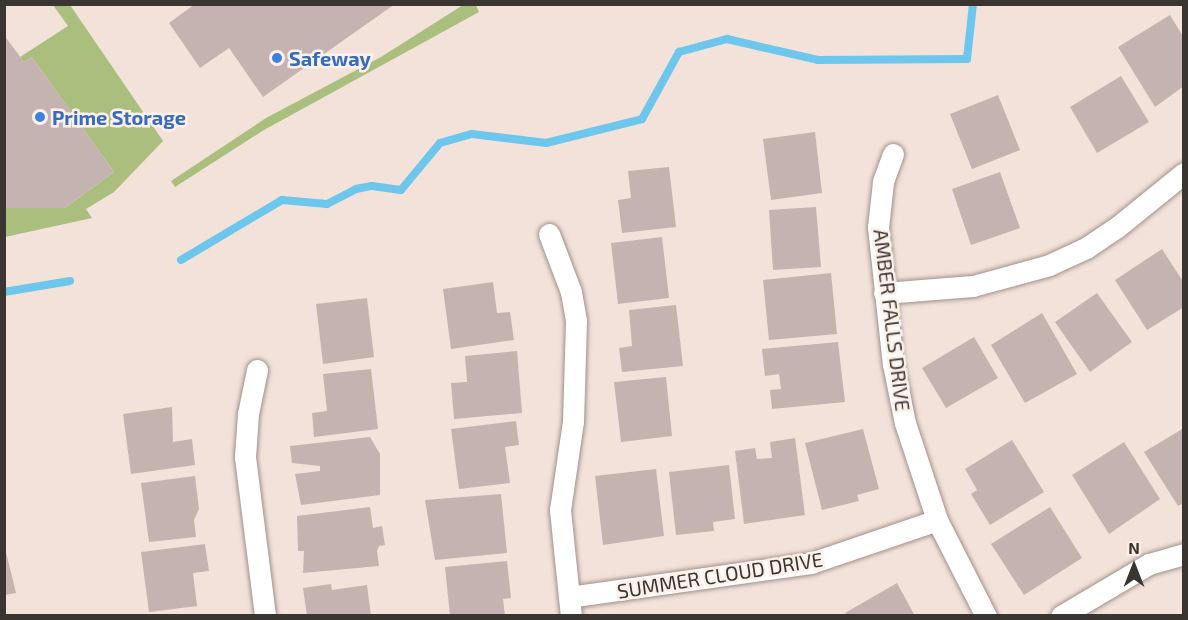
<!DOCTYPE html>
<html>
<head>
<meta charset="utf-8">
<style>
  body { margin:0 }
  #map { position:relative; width:1188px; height:620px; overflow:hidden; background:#f2e2da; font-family:"Exo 2",sans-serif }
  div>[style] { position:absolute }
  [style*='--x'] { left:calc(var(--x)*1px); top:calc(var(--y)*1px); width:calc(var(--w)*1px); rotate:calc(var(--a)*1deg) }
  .green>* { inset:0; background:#aabf7e }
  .stream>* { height:8px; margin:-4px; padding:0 4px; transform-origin:4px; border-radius:4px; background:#6dc6ec }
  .building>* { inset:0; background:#c5b3b1 }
  .roads { filter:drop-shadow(0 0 2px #a0908a) drop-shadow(0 0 2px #a0908a) }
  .street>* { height:21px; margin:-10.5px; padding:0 10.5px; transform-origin:10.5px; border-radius:10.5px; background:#fff }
  .dots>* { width:16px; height:16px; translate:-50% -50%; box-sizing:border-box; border:3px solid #fdf0ea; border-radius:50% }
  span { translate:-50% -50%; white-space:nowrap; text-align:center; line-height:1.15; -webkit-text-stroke:5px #fdf0ea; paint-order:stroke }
  .shop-label { font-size:20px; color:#366cbe; font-weight:700 }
  .left { translate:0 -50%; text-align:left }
  .street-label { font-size:20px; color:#3b3532 }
  .frame { position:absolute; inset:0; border:6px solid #3b3532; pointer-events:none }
  .north { position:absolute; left:1104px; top:536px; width:60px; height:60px; -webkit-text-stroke:4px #fdf0ea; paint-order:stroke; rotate:0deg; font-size:16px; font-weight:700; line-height:24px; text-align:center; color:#3b3532 }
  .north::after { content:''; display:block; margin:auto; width:21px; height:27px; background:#3b3532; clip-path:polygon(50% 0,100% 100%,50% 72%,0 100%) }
</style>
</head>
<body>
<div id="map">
  <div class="green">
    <div style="clip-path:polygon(53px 5px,70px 5px,163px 141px,114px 192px,86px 209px,92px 218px,5px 237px,4px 208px,65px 208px,114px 172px,32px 57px,24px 62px,20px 57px,68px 26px)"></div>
    <div style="clip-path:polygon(463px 5px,476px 5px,479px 12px,264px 130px,175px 187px,171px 181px,266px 118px,381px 57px)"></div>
  </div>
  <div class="stream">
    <div style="--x:181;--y:260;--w:117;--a:-30.7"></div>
    <div style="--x:282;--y:200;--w:45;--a:5.1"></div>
    <div style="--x:327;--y:204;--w:33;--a:-27"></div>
    <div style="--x:356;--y:189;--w:16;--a:-11"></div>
    <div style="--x:372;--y:186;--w:29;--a:8"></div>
    <div style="--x:401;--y:190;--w:61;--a:-50.3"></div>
    <div style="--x:440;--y:143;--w:33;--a:-16"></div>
    <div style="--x:472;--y:134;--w:75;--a:6.9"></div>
    <div style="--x:546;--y:143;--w:99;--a:-14"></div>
    <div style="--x:642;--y:119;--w:77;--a:-61.1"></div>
    <div style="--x:679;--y:52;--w:50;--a:-15.2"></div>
    <div style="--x:727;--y:39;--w:93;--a:13"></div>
    <div style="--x:818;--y:60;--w:149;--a:-0.4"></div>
    <div style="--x:967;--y:59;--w:55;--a:-83.8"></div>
    <div style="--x:4;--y:292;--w:67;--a:-9.5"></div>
  </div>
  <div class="building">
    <div style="clip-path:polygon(195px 4px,395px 4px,263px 97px,229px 48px,200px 68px,169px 23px)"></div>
    <div style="clip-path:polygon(1170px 15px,1184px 38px,1184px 86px,1155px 107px,1118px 47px)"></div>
    <div style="clip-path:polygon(4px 35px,24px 62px,32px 57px,114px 172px,65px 208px,4px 208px)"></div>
    <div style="clip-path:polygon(1121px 76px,1149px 122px,1097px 153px,1070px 107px)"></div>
    <div style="clip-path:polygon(998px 95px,1020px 150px,972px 169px,950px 114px)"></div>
    <div style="clip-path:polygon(815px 132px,822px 193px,771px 200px,763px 139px)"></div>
    <div style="clip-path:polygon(669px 167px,676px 227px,622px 233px,618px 200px,631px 198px,628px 171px)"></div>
    <div style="clip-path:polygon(1000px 172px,1020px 228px,971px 245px,952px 189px)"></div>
    <div style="clip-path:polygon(816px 207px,821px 267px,773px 270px,769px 210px)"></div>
    <div style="clip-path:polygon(662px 237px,669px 298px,618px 304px,611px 243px)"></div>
    <div style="clip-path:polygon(1162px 249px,1184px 283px,1184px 307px,1147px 330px,1115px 280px)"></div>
    <div style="clip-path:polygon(831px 273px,837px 334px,769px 340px,763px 280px)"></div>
    <div style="clip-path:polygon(493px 282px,497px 313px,510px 312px,514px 340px,451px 349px,443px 289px)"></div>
    <div style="clip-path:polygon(1097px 293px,1132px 342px,1090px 372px,1055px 322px)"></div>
    <div style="clip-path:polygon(367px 298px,374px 357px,323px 364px,316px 304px)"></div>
    <div style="clip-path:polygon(676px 305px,683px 366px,622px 372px,619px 348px,632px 346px,629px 310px)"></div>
    <div style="clip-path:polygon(1042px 313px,1077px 374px,1025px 403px,991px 345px)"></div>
    <div style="clip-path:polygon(974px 337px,998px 378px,946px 408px,922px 368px)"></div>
    <div style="clip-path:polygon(838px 342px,845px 402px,772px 409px,770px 390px,781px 389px,779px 374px,765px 376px,762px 349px)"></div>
    <div style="clip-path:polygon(517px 351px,522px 413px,454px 419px,451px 383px,467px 382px,465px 356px)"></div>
    <div style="clip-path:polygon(371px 369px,378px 429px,314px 437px,312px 413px,327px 411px,323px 374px)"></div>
    <div style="clip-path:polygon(666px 377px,672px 436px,621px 442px,614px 382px)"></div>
    <div style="clip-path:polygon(172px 407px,173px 442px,192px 439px,195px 465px,131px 474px,123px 414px)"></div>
    <div style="clip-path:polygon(516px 421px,519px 445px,505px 447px,510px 483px,459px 489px,451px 429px)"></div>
    <div style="clip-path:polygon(1184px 428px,1184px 503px,1178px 506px,1144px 452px)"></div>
    <div style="clip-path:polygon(863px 429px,879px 489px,857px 495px,859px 501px,822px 510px,805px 443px)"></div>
    <div style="clip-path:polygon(370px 437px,380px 454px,380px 495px,301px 505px,295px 474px,320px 471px,320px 466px,292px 463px,290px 446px)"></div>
    <div style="clip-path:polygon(795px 438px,805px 515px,744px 524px,735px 451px,755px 448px,757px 459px,772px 458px,770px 442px)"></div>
    <div style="clip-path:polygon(1012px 440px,1044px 492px,990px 525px,971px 494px,977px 490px,965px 469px)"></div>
    <div style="clip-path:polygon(1124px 442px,1160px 499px,1109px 534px,1072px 475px)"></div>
    <div style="clip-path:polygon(729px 465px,735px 519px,713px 522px,714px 531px,676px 535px,669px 472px)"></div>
    <div style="clip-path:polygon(656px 469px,664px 536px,603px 545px,595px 476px)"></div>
    <div style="clip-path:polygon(195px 476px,199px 509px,194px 520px,196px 537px,149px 542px,141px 483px)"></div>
    <div style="clip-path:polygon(501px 494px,507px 553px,435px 560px,425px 500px)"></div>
    <div style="clip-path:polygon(370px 507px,373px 528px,382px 526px,385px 545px,379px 546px,377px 551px,379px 566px,303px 573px,304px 551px,298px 551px,297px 516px)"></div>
    <div style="clip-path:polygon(1050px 507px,1082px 558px,1024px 595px,991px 544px)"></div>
    <div style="clip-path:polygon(4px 544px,16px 593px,4px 595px)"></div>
    <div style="clip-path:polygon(205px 544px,209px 571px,193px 573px,197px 606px,149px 612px,141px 552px)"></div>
    <div style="clip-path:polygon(507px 561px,511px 598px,503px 599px,505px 616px,450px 616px,445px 567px)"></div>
    <div style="clip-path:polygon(897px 583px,915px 616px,847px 616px,845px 613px)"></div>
    <div style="clip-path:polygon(331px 584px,332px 590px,367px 585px,371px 616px,307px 616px,303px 588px)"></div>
  </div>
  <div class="roads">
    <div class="street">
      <div style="--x:893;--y:154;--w:30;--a:110"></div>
      <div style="--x:883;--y:182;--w:45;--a:96.3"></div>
      <div style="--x:878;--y:227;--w:138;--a:83.8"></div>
      <div style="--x:893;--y:364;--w:60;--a:78.5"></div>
      <div style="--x:905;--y:423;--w:102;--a:71.7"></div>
      <div style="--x:937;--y:520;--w:108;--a:63"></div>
      <div style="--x:549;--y:234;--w:62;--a:69.2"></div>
      <div style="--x:571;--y:292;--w:29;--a:80"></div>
      <div style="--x:576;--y:321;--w:100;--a:91.7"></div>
      <div style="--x:573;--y:421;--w:90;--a:98.3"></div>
      <div style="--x:560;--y:510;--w:107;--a:84.1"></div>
      <div style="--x:884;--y:293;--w:89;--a:-4.5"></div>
      <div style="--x:973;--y:286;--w:79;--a:-15.4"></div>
      <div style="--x:1049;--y:265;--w:41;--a:-24.7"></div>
      <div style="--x:1086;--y:248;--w:36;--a:-34"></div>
      <div style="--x:1116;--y:228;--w:87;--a:-39"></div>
      <div style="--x:257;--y:370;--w:45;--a:101.6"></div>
      <div style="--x:248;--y:414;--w:43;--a:94"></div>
      <div style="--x:245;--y:457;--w:160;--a:82.8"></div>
      <div style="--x:569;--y:597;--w:244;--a:-8"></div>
      <div style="--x:811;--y:563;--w:133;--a:-18.8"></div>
      <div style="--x:1061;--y:616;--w:102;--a:-30.6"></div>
      <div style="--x:1149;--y:564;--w:36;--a:-16"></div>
    </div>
  </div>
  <div class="dots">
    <div style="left:277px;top:58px;background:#3f7fe0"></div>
    <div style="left:40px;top:117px;background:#3f7fe0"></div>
  </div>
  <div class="shop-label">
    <span class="left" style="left:289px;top:58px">Safeway</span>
    <span class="left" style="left:52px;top:117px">Prime Storage</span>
  </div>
  <div class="street-label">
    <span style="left:892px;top:320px;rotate:83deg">AMBER FALLS DRIVE</span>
    <span style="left:720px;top:575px;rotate:-9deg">SUMMER CLOUD DRIVE</span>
  </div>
  <div class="frame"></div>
  <div class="north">N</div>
</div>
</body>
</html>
